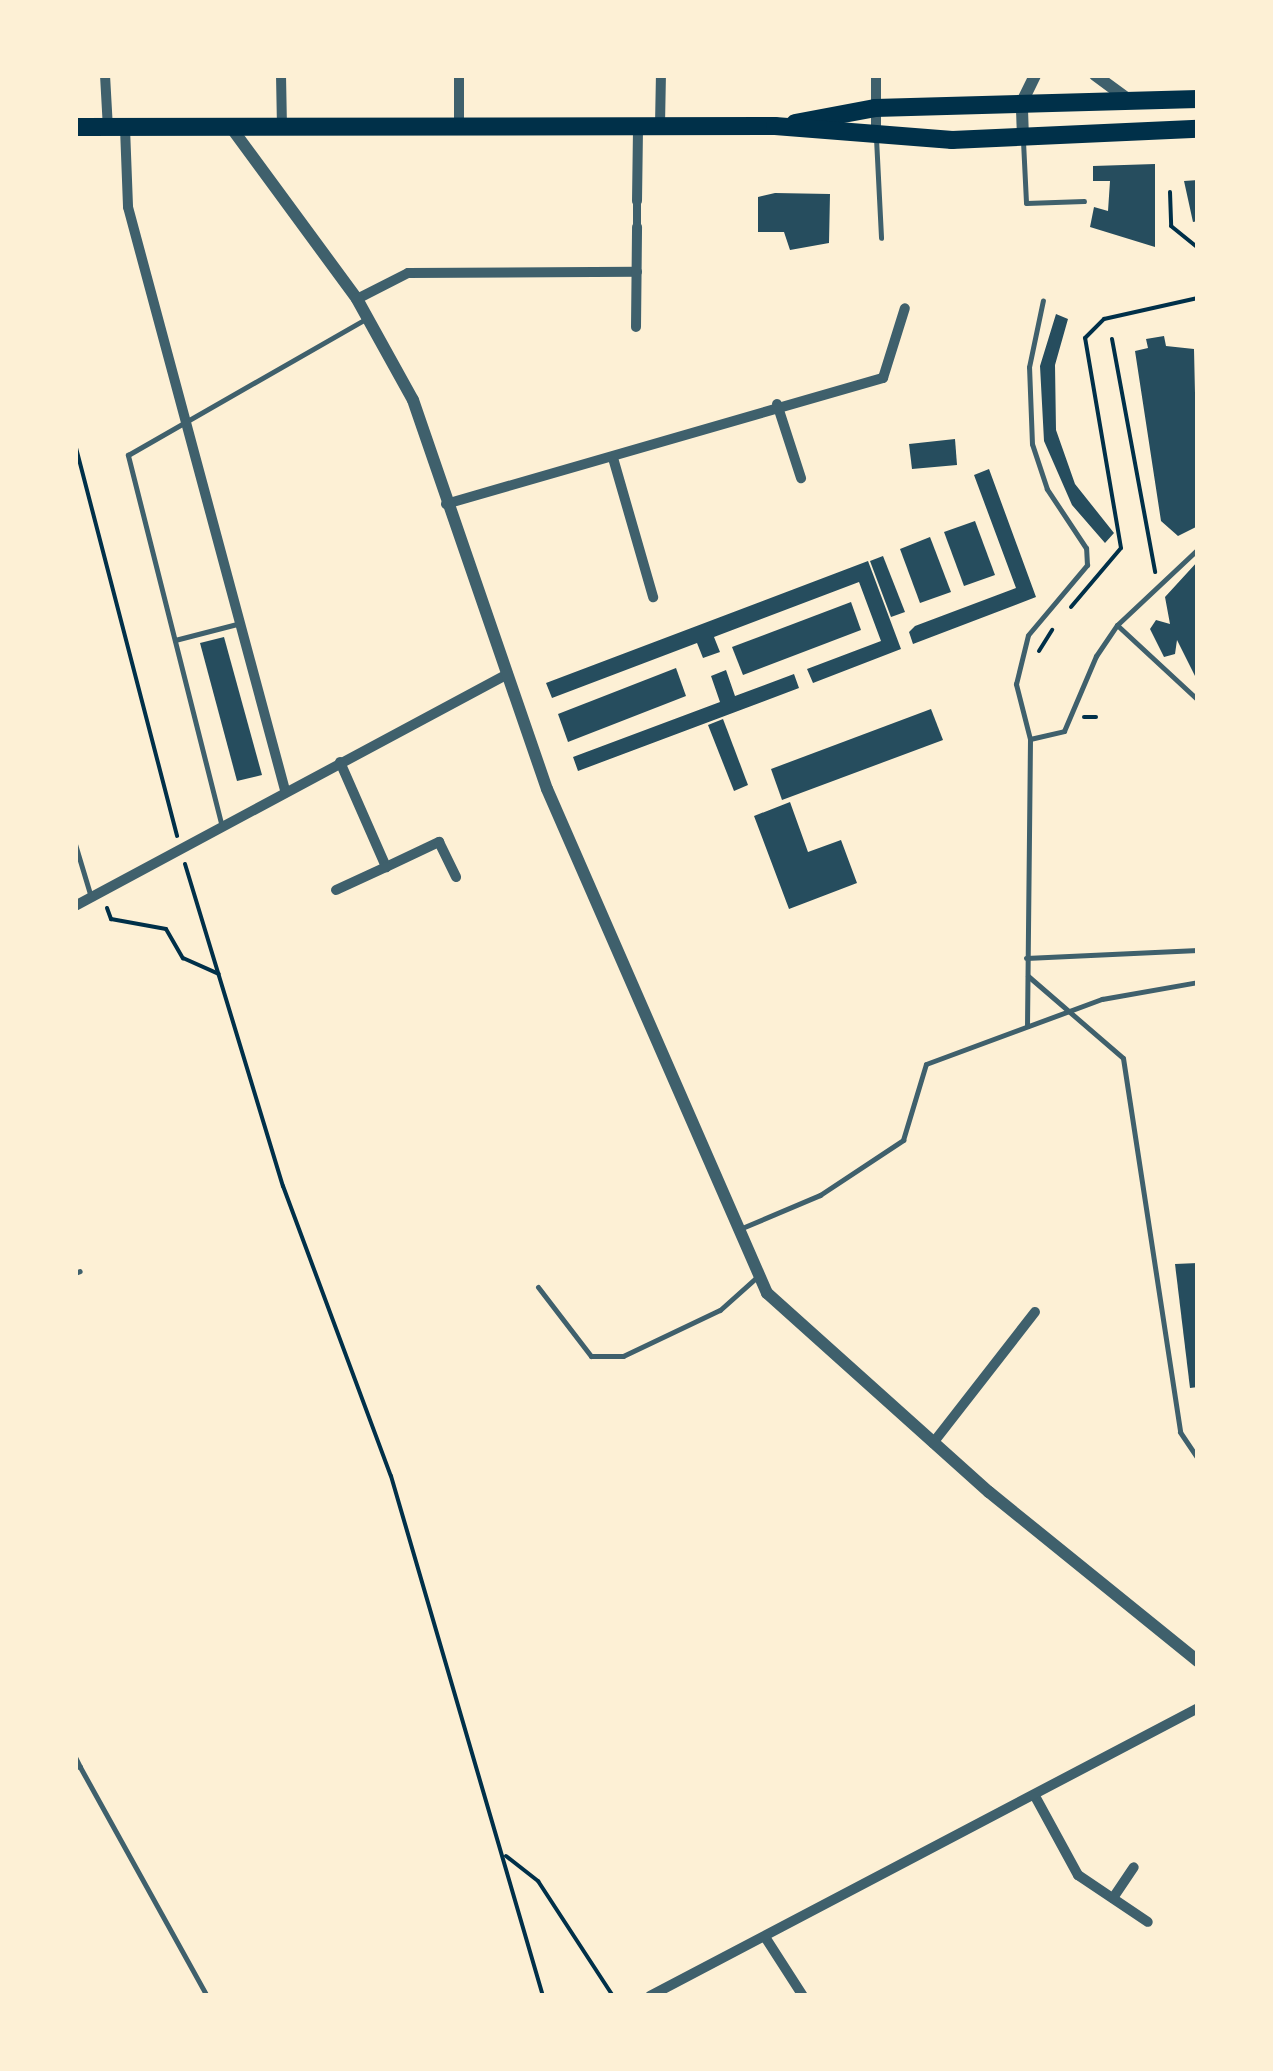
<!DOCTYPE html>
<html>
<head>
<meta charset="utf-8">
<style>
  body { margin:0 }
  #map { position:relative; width:1273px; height:2071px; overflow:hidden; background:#fdf0d5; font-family:"Open Sans",sans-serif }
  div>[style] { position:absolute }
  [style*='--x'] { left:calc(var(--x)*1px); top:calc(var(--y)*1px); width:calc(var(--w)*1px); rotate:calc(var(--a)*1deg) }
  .building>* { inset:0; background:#264d5e }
  .path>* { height:4px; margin:-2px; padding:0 2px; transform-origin:2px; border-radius:2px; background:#003049 }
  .service>* { height:5px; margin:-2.5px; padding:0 2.5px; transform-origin:2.5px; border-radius:2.5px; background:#3f606c }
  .pedestrian>* { height:8px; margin:-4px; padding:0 4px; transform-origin:4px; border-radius:4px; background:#3f606c }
  .minor>* { height:10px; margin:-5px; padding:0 5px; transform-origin:5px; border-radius:5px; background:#3f606c }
  .tertiary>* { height:12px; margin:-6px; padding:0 6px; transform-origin:6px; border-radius:6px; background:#3f606c }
  .trunk>* { height:18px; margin:-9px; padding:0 9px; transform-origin:9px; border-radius:9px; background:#003049 }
  span { translate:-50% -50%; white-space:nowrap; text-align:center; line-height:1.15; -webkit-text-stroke:10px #fdf0d5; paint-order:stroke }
  .frame { position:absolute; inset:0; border:78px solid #fdf0d5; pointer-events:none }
</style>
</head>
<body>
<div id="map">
  <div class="building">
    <div style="clip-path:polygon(1155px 164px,1155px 247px,1090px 227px,1094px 207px,1108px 211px,1110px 181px,1093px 181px,1093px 166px)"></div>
    <div style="clip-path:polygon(1198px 180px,1198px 221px,1193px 222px,1184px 181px)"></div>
    <div style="clip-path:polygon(775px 193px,830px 194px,829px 243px,790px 250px,784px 232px,758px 232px,758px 197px)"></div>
    <div style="clip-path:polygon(1056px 314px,1068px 319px,1055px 365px,1056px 430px,1075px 484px,1114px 533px,1105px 543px,1072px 505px,1044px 441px,1040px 366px)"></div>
    <div style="clip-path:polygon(1164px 336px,1166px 346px,1194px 349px,1198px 526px,1178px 536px,1161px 521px,1135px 351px,1148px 348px,1146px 339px)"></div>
    <div style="clip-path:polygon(955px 439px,957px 465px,912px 469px,909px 444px)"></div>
    <div style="clip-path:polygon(989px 469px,1036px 597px,913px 644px,909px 632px,915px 626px,1016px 588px,974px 475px)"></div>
    <div style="clip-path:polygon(975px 521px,995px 575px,964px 586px,944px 532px)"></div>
    <div style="clip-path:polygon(930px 537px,951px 592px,920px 603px,900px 549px)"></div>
    <div style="clip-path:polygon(883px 556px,905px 612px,891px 617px,870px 561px)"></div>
    <div style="clip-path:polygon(868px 561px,901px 649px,813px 683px,807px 669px,881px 641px,859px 582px,714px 637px,720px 652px,703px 658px,697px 643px,552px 698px,546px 683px)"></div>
    <div style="clip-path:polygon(1198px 561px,1198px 682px,1177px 640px,1175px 654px,1164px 657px,1150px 629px,1156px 620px,1170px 624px,1165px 597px)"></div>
    <div style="clip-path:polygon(851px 602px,861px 630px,743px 675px,732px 647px)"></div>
    <div style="clip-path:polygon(224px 637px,262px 775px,237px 781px,200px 643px)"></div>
    <div style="clip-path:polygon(676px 668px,686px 696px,568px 742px,558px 714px)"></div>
    <div style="clip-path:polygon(726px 670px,735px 696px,794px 674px,799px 688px,578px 771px,573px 757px,720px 702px,711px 676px)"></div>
    <div style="clip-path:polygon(931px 709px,943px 740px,782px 800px,771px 769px)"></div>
    <div style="clip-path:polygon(723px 719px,748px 785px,734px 791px,708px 725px)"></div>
    <div style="clip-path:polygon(790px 802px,808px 852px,841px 840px,857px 883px,789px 909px,754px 816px)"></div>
    <div style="clip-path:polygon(1198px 1263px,1198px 1387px,1190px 1388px,1175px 1264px)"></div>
  </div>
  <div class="path">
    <div style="--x:1170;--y:192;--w:34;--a:88"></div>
    <div style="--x:1171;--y:226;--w:35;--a:39"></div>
    <div style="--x:1112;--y:339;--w:237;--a:79.5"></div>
    <div style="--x:75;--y:444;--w:405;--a:75.4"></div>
    <div style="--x:1071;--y:607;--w:77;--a:-49.7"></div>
    <div style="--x:1121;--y:548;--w:213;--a:-99.7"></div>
    <div style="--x:1085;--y:338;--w:27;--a:-45"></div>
    <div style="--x:1104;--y:319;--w:96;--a:-12.6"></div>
    <div style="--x:1039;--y:651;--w:25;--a:-58"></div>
    <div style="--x:1084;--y:717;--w:12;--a:0"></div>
    <div style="--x:185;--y:864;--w:337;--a:73.1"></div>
    <div style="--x:283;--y:1186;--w:309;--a:69.6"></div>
    <div style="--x:391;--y:1476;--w:542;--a:73.71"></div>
    <div style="--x:107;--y:908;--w:12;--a:70"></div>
    <div style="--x:111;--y:919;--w:56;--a:10.3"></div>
    <div style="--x:166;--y:929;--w:34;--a:60"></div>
    <div style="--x:183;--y:958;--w:39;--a:24"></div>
    <div style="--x:506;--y:1856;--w:41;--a:38"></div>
    <div style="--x:538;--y:1881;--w:137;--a:56.9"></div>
  </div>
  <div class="service">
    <div style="--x:876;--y:138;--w:100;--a:87.1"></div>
    <div style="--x:1023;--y:141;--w:62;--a:87.2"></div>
    <div style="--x:1026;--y:203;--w:58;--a:-2"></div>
    <div style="--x:1117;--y:625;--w:110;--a:42.8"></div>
    <div style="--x:175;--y:640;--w:64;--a:-14.5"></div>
    <div style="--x:1030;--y:739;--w:57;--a:-104.3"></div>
    <div style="--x:1016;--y:684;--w:50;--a:-76.2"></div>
    <div style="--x:1028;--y:635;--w:92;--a:-49.9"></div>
    <div style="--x:1087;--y:565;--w:17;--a:-93"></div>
    <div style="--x:1086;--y:548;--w:71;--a:-123.5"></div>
    <div style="--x:1047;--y:489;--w:47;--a:-108.4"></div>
    <div style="--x:1032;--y:444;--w:77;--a:-92.2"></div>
    <div style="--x:1029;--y:367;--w:68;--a:-78.2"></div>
    <div style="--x:221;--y:823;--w:380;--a:-104.2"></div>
    <div style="--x:128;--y:455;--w:273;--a:-29.8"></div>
    <div style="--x:75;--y:844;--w:55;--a:73.2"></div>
    <div style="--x:1026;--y:958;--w:172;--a:-2.7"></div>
    <div style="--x:1028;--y:976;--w:125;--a:40.8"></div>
    <div style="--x:1123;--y:1058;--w:378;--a:81.3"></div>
    <div style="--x:1180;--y:1432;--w:32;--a:56"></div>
    <div style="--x:1027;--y:1026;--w:287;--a:-89.4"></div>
    <div style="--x:1030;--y:739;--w:35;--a:-13"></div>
    <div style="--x:1064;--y:731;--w:82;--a:-66.9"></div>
    <div style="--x:1096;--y:656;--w:37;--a:-56"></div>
    <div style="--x:1117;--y:625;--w:111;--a:-43.2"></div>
    <div style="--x:742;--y:1228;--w:85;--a:-22.9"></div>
    <div style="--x:820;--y:1195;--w:100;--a:-33.5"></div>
    <div style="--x:903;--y:1140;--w:79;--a:-73.2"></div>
    <div style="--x:926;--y:1064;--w:188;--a:-20.3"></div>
    <div style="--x:1102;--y:999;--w:97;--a:-10"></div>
    <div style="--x:75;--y:1273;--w:5;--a:-22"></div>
    <div style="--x:538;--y:1287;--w:87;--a:52.5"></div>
    <div style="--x:591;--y:1356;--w:32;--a:0"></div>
    <div style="--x:623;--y:1356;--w:107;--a:-25.4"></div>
    <div style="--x:720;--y:1310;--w:50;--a:-41.7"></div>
    <div style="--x:75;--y:1757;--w:11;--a:63"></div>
    <div style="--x:80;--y:1767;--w:5;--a:-169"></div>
    <div style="--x:80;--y:1767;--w:262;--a:61"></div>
  </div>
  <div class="pedestrian">
    <div style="--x:637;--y:227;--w:26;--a:-90"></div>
  </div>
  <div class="minor">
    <div style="--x:105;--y:75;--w:53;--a:86.8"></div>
    <div style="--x:281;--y:75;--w:50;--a:88.9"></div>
    <div style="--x:876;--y:75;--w:63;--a:90"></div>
    <div style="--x:660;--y:125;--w:50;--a:-88.9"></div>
    <div style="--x:459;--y:126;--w:51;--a:-90"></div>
    <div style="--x:125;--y:128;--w:79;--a:87.8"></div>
    <div style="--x:128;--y:207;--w:604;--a:74.93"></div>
    <div style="--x:637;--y:201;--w:75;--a:-89.2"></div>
    <div style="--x:357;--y:299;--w:57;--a:-27"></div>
    <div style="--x:408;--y:273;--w:229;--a:-0.3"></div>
    <div style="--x:636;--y:327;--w:100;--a:-89.4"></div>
    <div style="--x:777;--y:404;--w:78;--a:72"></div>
    <div style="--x:613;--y:458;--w:145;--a:73.9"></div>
    <div style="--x:446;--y:504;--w:455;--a:-16.1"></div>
    <div style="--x:883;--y:378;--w:73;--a:-72.6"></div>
    <div style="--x:340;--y:762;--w:115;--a:66.3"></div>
    <div style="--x:386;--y:867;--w:59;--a:-25.3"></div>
    <div style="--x:439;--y:842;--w:39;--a:64"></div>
    <div style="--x:336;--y:890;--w:55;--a:-24.7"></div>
    <div style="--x:75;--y:906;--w:491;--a:-28.2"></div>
    <div style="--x:933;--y:1443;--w:166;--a:-52.1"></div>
    <div style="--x:1036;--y:1798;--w:88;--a:61.4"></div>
    <div style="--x:1078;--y:1875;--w:84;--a:33.9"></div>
    <div style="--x:1113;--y:1898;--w:37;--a:-56"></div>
    <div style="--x:765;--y:1937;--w:70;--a:57.2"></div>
    <div style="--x:650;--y:1996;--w:619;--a:-27.72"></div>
  </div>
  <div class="tertiary">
    <div style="--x:1095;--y:75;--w:42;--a:36.3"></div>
    <div style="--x:230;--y:126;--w:215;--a:53.7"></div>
    <div style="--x:357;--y:299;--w:115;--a:61"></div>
    <div style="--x:413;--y:400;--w:411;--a:71"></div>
    <div style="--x:547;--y:789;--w:550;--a:66.42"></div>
    <div style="--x:767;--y:1293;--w:298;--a:41.9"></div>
    <div style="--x:989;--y:1492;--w:269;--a:39"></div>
    <div style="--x:1023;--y:138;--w:36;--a:-92"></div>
    <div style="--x:1022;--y:102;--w:30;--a:-64"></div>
  </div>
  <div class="trunk">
    <div style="--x:795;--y:123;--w:81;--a:-10.6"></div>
    <div style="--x:875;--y:108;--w:323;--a:-1.6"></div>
    <div style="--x:75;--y:127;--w:700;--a:-0.08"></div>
    <div style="--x:775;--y:126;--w:178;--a:4.5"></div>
    <div style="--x:952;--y:140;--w:246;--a:-2.6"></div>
  </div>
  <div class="frame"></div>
</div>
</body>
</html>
